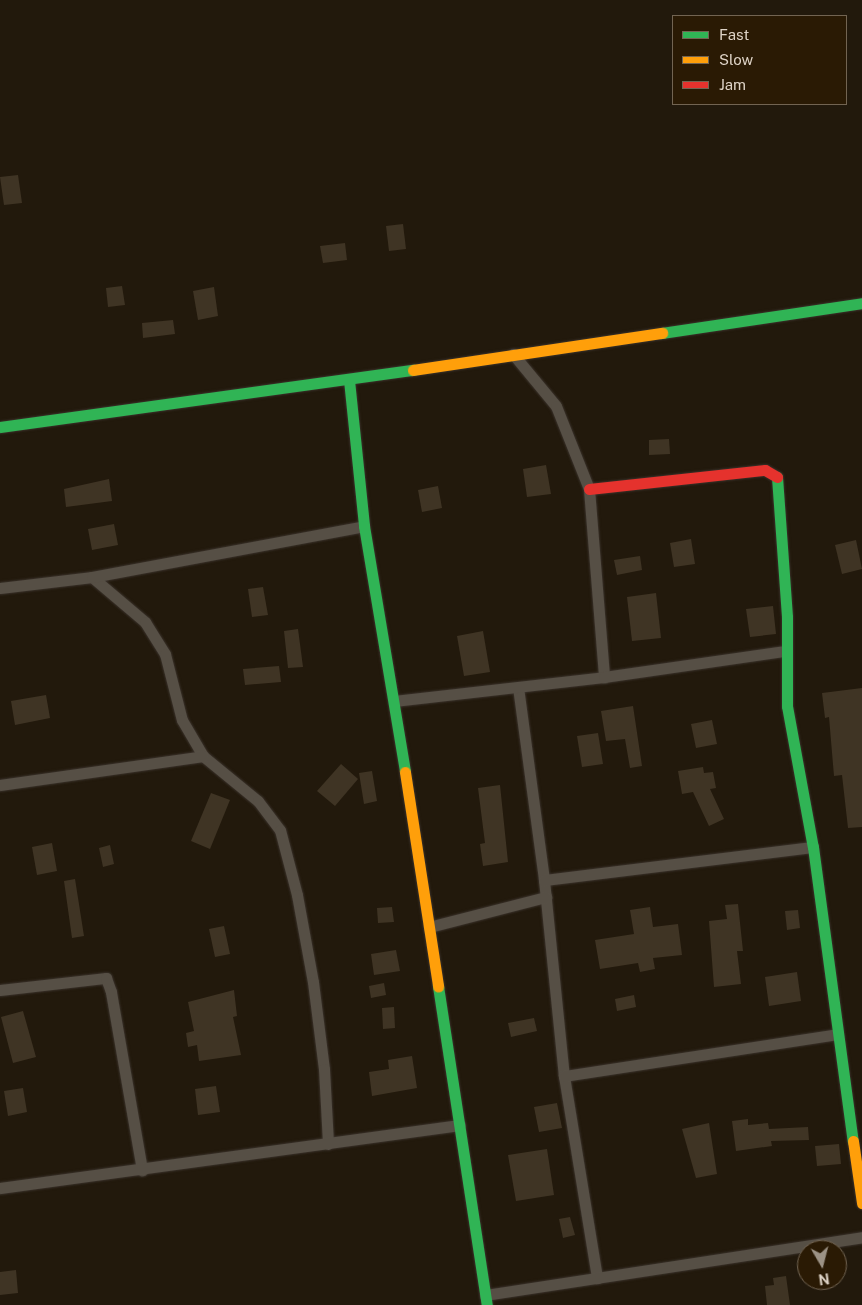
<!DOCTYPE html>
<html>
<head>
<meta charset="utf-8">
<style>
  body { margin:0 }
  #map { position:relative; width:862px; height:1305px; overflow:hidden; background:#22190c; font-family:"Public Sans",sans-serif }
  div>[style] { position:absolute }
  [style*='--x'] { left:calc(var(--x)*1px); top:calc(var(--y)*1px); width:calc(var(--w)*1px); rotate:calc(var(--a)*1deg) }
  .building>* { inset:0; background:#3f3424 }
  .roads { filter:drop-shadow(0 0 1px #3a322b) drop-shadow(0 0 1px #3a322b) }
  .street>* { height:11px; margin:-5.5px; padding:0 5.5px; transform-origin:5.5px; border-radius:5.5px; background:#564f45 }
  .fast>* { height:11px; margin:-5.5px; padding:0 5.5px; transform-origin:5.5px; border-radius:5.5px; background:#30b455 }
  .slow>* { height:11px; margin:-5.5px; padding:0 5.5px; transform-origin:5.5px; border-radius:5.5px; background:#ff9f0a }
  .jam>* { height:11px; margin:-5.5px; padding:0 5.5px; transform-origin:5.5px; border-radius:5.5px; background:#e5322d }
  span { translate:-50% -50%; white-space:nowrap; text-align:center; line-height:1.15; -webkit-text-stroke:4.5px #2a1a04; paint-order:stroke }
  .legend { position:absolute; left:672px; top:15px; width:175px; height:90px; box-sizing:border-box; background:#2a1a04; border:1px solid #726452; margin:0; padding:6px 9px; list-style:none; font-size:15px; color:#ded3c6 }
  .legend li { display:flex; align-items:center; gap:10px; height:25px }
  .legend b { width:25px; border:1px solid #726452 }
  .north { position:absolute; left:797px; top:1240px; width:50px; height:50px; box-sizing:border-box; background:#2a1a04; border:1px solid #726452; border-radius:50%; rotate:172deg; font-size:14px; font-weight:700; line-height:20px; text-align:center; color:#ded3c6 }
  .north::after { content:''; display:block; margin:auto; width:18px; height:22px; background:#9c9285; clip-path:polygon(50% 0,100% 100%,50% 72%,0 100%) }
</style>
</head>
<body>
<div id="map">
  <div class="building">
    <div style="clip-path:polygon(18px 175px,22px 203px,4px 205px,0 177px)"></div>
    <div style="clip-path:polygon(403px 224px,406px 249px,389px 251px,386px 226px)"></div>
    <div style="clip-path:polygon(345px 243px,347px 260px,323px 263px,320px 246px)"></div>
    <div style="clip-path:polygon(122px 286px,125px 305px,108px 307px,106px 288px)"></div>
    <div style="clip-path:polygon(214px 287px,218px 316px,198px 320px,193px 291px)"></div>
    <div style="clip-path:polygon(173px 320px,175px 334px,143px 338px,142px 323px)"></div>
    <div style="clip-path:polygon(669px 439px,670px 454px,649px 455px,649px 440px)"></div>
    <div style="clip-path:polygon(546px 465px,551px 494px,527px 497px,523px 469px)"></div>
    <div style="clip-path:polygon(109px 479px,112px 501px,66px 507px,64px 489px)"></div>
    <div style="clip-path:polygon(438px 486px,442px 508px,422px 512px,418px 490px)"></div>
    <div style="clip-path:polygon(114px 524px,118px 545px,92px 550px,88px 529px)"></div>
    <div style="clip-path:polygon(691px 539px,695px 564px,674px 567px,670px 543px)"></div>
    <div style="clip-path:polygon(856px 540px,862px 569px,842px 574px,835px 545px)"></div>
    <div style="clip-path:polygon(640px 556px,642px 570px,617px 575px,614px 560px)"></div>
    <div style="clip-path:polygon(263px 587px,268px 615px,252px 617px,248px 589px)"></div>
    <div style="clip-path:polygon(656px 593px,661px 638px,632px 641px,627px 597px)"></div>
    <div style="clip-path:polygon(773px 606px,776px 634px,750px 637px,746px 609px)"></div>
    <div style="clip-path:polygon(298px 629px,303px 667px,288px 668px,284px 631px)"></div>
    <div style="clip-path:polygon(483px 631px,490px 672px,464px 676px,457px 636px)"></div>
    <div style="clip-path:polygon(279px 666px,281px 682px,245px 685px,243px 669px)"></div>
    <div style="clip-path:polygon(862px 688px,862px 827px,848px 828px,842px 775px,834px 776px,829px 717px,825px 718px,822px 693px)"></div>
    <div style="clip-path:polygon(46px 695px,50px 718px,15px 725px,11px 701px)"></div>
    <div style="clip-path:polygon(633px 706px,642px 766px,630px 768px,625px 739px,606px 741px,601px 711px)"></div>
    <div style="clip-path:polygon(712px 720px,717px 744px,696px 748px,691px 724px)"></div>
    <div style="clip-path:polygon(598px 733px,603px 764px,582px 767px,577px 736px)"></div>
    <div style="clip-path:polygon(341px 764px,358px 779px,335px 806px,317px 791px)"></div>
    <div style="clip-path:polygon(703px 767px,704px 773px,713px 772px,716px 788px,710px 789px,724px 819px,709px 826px,693px 792px,682px 794px,678px 771px)"></div>
    <div style="clip-path:polygon(372px 771px,377px 801px,364px 804px,359px 773px)"></div>
    <div style="clip-path:polygon(500px 785px,508px 862px,483px 866px,480px 844px,485px 843px,478px 788px)"></div>
    <div style="clip-path:polygon(211px 793px,230px 800px,210px 849px,191px 841px)"></div>
    <div style="clip-path:polygon(52px 843px,57px 871px,37px 875px,32px 847px)"></div>
    <div style="clip-path:polygon(110px 845px,114px 864px,103px 867px,99px 848px)"></div>
    <div style="clip-path:polygon(75px 879px,84px 936px,72px 938px,64px 881px)"></div>
    <div style="clip-path:polygon(738px 904px,743px 951px,737px 951px,741px 984px,714px 987px,709px 921px,727px 919px,725px 905px)"></div>
    <div style="clip-path:polygon(392px 907px,394px 922px,378px 923px,377px 908px)"></div>
    <div style="clip-path:polygon(650px 907px,653px 927px,678px 924px,682px 955px,653px 958px,655px 969px,640px 972px,638px 963px,600px 969px,595px 940px,634px 934px,630px 910px)"></div>
    <div style="clip-path:polygon(798px 910px,800px 928px,787px 930px,785px 911px)"></div>
    <div style="clip-path:polygon(224px 926px,230px 954px,215px 957px,209px 929px)"></div>
    <div style="clip-path:polygon(396px 950px,400px 971px,374px 975px,371px 954px)"></div>
    <div style="clip-path:polygon(797px 972px,801px 1001px,769px 1006px,765px 977px)"></div>
    <div style="clip-path:polygon(384px 983px,386px 995px,371px 998px,369px 986px)"></div>
    <div style="clip-path:polygon(234px 990px,237px 1016px,233px 1017px,241px 1055px,199px 1061px,197px 1045px,188px 1047px,186px 1033px,194px 1031px,188px 1002px)"></div>
    <div style="clip-path:polygon(634px 995px,636px 1007px,617px 1011px,615px 999px)"></div>
    <div style="clip-path:polygon(394px 1007px,395px 1028px,383px 1029px,382px 1008px)"></div>
    <div style="clip-path:polygon(23px 1011px,36px 1057px,13px 1063px,1px 1017px)"></div>
    <div style="clip-path:polygon(534px 1018px,537px 1031px,511px 1037px,508px 1023px)"></div>
    <div style="clip-path:polygon(412px 1056px,417px 1088px,372px 1096px,369px 1072px,389px 1069px,388px 1060px)"></div>
    <div style="clip-path:polygon(216px 1086px,220px 1112px,198px 1115px,195px 1089px)"></div>
    <div style="clip-path:polygon(23px 1088px,27px 1112px,8px 1116px,4px 1091px)"></div>
    <div style="clip-path:polygon(557px 1103px,562px 1128px,539px 1132px,534px 1107px)"></div>
    <div style="clip-path:polygon(748px 1119px,748px 1125px,768px 1123px,769px 1129px,808px 1127px,809px 1140px,771px 1141px,772px 1146px,736px 1151px,732px 1121px)"></div>
    <div style="clip-path:polygon(709px 1123px,717px 1174px,696px 1178px,682px 1129px)"></div>
    <div style="clip-path:polygon(839px 1144px,841px 1164px,817px 1166px,815px 1146px)"></div>
    <div style="clip-path:polygon(547px 1149px,554px 1195px,516px 1201px,508px 1155px)"></div>
    <div style="clip-path:polygon(570px 1217px,575px 1235px,563px 1238px,559px 1219px)"></div>
    <div style="clip-path:polygon(16px 1270px,18px 1293px,0 1295px,0 1272px)"></div>
    <div style="clip-path:polygon(786px 1276px,790px 1305px,767px 1305px,765px 1286px,774px 1285px,773px 1278px)"></div>
  </div>
  <div class="roads">
    <div class="street">
      <div style="--x:513;--y:354;--w:67;--a:50.4"></div>
      <div style="--x:556;--y:406;--w:89;--a:68.3"></div>
      <div style="--x:589;--y:489;--w:189;--a:85.4"></div>
      <div style="--x:92;--y:577;--w:70;--a:40.3"></div>
      <div style="--x:145;--y:622;--w:38;--a:58"></div>
      <div style="--x:165;--y:654;--w:68;--a:75.6"></div>
      <div style="--x:182;--y:720;--w:42;--a:59.7"></div>
      <div style="--x:203;--y:756;--w:71;--a:39.3"></div>
      <div style="--x:258;--y:801;--w:36;--a:53"></div>
      <div style="--x:280;--y:830;--w:67;--a:75.3"></div>
      <div style="--x:297;--y:895;--w:88;--a:79.6"></div>
      <div style="--x:313;--y:982;--w:88;--a:82.8"></div>
      <div style="--x:324;--y:1069;--w:75;--a:86.9"></div>
      <div style="--x:0;--y:588;--w:93;--a:-6.8"></div>
      <div style="--x:92;--y:577;--w:277;--a:-10.6"></div>
      <div style="--x:518;--y:687;--w:195;--a:82.3"></div>
      <div style="--x:544;--y:880;--w:197;--a:84.2"></div>
      <div style="--x:564;--y:1076;--w:205;--a:80.7"></div>
      <div style="--x:394;--y:701;--w:211;--a:-6.5"></div>
      <div style="--x:604;--y:677;--w:183;--a:-8.2"></div>
      <div style="--x:0;--y:785;--w:205;--a:-8.1"></div>
      <div style="--x:544;--y:880;--w:271;--a:-7"></div>
      <div style="--x:429;--y:927;--w:121;--a:-14.4"></div>
      <div style="--x:0;--y:990;--w:107;--a:-6.5"></div>
      <div style="--x:106;--y:978;--w:15;--a:70"></div>
      <div style="--x:111;--y:992;--w:181;--a:80.1"></div>
      <div style="--x:564;--y:1076;--w:276;--a:-8.7"></div>
      <div style="--x:0;--y:1188;--w:464;--a:-7.8"></div>
      <div style="--x:485;--y:1295;--w:381;--a:-8.7"></div>
    </div>
    <div class="fast">
      <div style="--x:662;--y:333;--w:202;--a:-8.5"></div>
      <div style="--x:349;--y:380;--w:147;--a:84.1"></div>
      <div style="--x:364;--y:526;--w:249;--a:80.5"></div>
      <div style="--x:0;--y:427;--w:417;--a:-7.9"></div>
      <div style="--x:777;--y:477;--w:140;--a:85.9"></div>
      <div style="--x:787;--y:617;--w:89;--a:90"></div>
      <div style="--x:787;--y:706;--w:143;--a:79.6"></div>
      <div style="--x:813;--y:847;--w:297;--a:82.3"></div>
      <div style="--x:438;--y:986;--w:323;--a:81.3"></div>
    </div>
    <div class="slow">
      <div style="--x:413;--y:370;--w:252;--a:-8.5"></div>
      <div style="--x:405;--y:772;--w:217;--a:81.2"></div>
      <div style="--x:853;--y:1141;--w:63;--a:81.7"></div>
    </div>
    <div class="jam">
      <div style="--x:589;--y:489;--w:177;--a:-6.2"></div>
      <div style="--x:765;--y:470;--w:14;--a:30"></div>
    </div>
  </div>
  <ul class="legend">
  <li><b style="height:6px;background:#30b455"></b>Fast</li>
  <li><b style="height:6px;background:#ff9f0a"></b>Slow</li>
  <li><b style="height:6px;background:#e5322d"></b>Jam</li>
  </ul>
  <div class="north">N</div>
</div>
</body>
</html>
